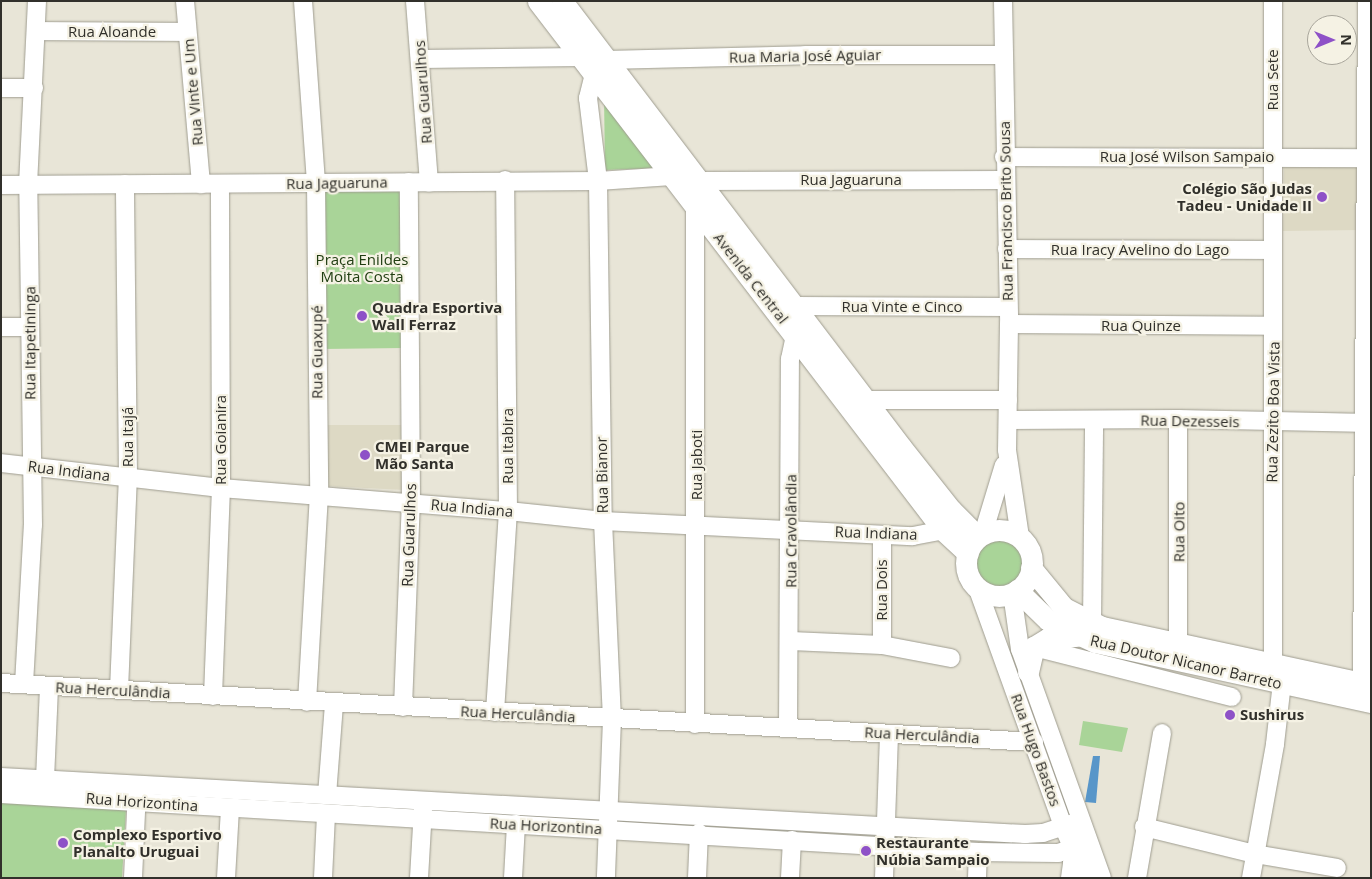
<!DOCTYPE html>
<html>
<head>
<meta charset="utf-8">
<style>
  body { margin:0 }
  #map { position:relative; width:1372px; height:879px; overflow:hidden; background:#e8e5d7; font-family:"Open Sans",sans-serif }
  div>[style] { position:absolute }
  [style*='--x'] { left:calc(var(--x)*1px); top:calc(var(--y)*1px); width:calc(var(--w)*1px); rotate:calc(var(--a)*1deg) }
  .built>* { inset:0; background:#ddd9c4 }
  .green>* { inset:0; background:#a9d498 }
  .round { border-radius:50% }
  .water>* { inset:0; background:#5896c9 }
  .roads { filter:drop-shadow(0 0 1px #9f9d90) drop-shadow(0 0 1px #9f9d90) }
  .minor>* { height:18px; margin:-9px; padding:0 9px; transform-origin:9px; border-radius:9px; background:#fff }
  .major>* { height:21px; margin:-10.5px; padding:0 10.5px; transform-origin:10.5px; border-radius:10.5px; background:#fff }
  .major>.ring { margin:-10.5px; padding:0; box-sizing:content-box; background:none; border:21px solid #fff; border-radius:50% }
  .dots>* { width:14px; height:14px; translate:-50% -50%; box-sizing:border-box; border:2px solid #f5f2e4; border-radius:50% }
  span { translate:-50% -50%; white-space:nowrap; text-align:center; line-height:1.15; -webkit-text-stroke:4.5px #f5f2e4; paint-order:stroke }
  .street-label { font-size:15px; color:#31302b }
  .poi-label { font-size:15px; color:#31302b; font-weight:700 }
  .right { translate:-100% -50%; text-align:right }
  .left { translate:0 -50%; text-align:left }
  .park-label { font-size:15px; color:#213e12 }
  .frame { position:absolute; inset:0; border:2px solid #31302b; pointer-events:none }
  .north { position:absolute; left:1307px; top:15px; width:50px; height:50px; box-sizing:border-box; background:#f5f2e4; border:1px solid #a7a49a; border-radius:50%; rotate:90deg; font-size:14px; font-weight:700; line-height:20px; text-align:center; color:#31302b }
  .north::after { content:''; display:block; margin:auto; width:18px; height:22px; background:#8e51c7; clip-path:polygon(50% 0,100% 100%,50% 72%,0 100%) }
</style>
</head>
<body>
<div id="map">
  <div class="built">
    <div style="clip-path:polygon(1284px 164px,1359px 164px,1360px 230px,1283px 231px)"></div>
    <div style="clip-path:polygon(326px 425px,402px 425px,405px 490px,326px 486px)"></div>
  </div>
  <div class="green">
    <div style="clip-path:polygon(604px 95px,661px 168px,605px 170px)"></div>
    <div style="clip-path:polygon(322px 187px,402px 187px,403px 348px,323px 349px)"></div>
    <div class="round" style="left:973px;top:537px;width:52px;height:52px"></div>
    <div style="clip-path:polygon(1083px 721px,1128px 728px,1122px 752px,1079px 745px)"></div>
    <div style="clip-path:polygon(1px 802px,126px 809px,122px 878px,1px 878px)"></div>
  </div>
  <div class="water">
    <div style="clip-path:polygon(1093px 756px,1100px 756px,1096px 803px,1085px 802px)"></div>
  </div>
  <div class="roads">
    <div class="minor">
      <div style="--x:185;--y:1;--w:184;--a:85"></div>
      <div style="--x:303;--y:1;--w:182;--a:85.9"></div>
      <div style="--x:316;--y:183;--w:311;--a:89.4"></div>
      <div style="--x:319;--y:494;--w:208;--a:93.3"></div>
      <div style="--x:415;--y:1;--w:182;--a:85.6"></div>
      <div style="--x:1003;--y:1;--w:323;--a:88.9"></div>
      <div style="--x:1009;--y:324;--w:126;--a:90.9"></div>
      <div style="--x:1007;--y:450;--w:88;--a:81.5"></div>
      <div style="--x:36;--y:31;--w:151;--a:0.4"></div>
      <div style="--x:421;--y:59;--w:159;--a:-0.7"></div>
      <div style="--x:606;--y:60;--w:199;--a:-1.4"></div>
      <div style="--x:805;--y:55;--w:199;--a:0"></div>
      <div style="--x:594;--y:74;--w:25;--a:104"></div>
      <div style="--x:588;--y:98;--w:84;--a:83.1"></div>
      <div style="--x:598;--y:181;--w:340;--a:89.2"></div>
      <div style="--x:603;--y:521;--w:198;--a:87.4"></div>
      <div style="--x:612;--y:719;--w:159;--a:92.2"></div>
      <div style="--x:1;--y:88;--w:33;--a:0"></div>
      <div style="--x:1004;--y:157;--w:367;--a:0.2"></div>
      <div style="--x:698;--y:181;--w:307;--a:-0.2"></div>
      <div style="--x:1;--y:185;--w:597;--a:-0.38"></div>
      <div style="--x:598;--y:181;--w:74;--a:-3.9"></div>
      <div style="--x:1007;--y:249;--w:266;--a:0.2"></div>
      <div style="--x:795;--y:306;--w:213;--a:0.3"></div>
      <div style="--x:1009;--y:324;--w:264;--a:0.4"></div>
      <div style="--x:1;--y:327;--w:29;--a:0"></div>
      <div style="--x:867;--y:400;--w:141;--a:0"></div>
      <div style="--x:1008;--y:420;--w:170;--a:-0.3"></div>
      <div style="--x:1178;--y:419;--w:193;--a:1.2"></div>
      <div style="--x:1;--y:463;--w:221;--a:6.5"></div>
      <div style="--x:221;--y:488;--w:288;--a:4.6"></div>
      <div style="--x:508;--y:511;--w:96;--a:6"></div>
      <div style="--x:603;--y:521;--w:310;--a:2.8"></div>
      <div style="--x:913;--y:536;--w:31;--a:-11"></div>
      <div style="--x:983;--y:534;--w:72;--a:-73.1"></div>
      <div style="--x:882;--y:535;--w:110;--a:90"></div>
      <div style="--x:977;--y:587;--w:254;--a:70.2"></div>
      <div style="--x:1063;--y:826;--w:57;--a:66.1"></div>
      <div style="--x:1012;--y:593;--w:57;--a:81.9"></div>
      <div style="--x:1020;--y:649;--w:243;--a:70.3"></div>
      <div style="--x:1092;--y:623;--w:203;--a:-89.4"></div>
      <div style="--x:791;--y:641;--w:91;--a:2.5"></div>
      <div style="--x:882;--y:645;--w:70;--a:10.7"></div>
      <div style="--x:1178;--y:645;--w:226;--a:-90"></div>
      <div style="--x:1034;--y:647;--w:204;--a:14.2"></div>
      <div style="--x:1273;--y:666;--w:665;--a:-90"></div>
      <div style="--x:1;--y:683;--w:1035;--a:3.27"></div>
      <div style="--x:1362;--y:683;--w:682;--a:-89.58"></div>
      <div style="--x:24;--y:684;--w:159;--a:-86.8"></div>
      <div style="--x:33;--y:525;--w:340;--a:-90.8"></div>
      <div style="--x:28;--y:185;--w:184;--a:-87.2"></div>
      <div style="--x:119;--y:690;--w:212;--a:-87.6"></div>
      <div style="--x:128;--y:478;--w:294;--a:-90.6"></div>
      <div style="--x:213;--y:696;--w:208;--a:-87.8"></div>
      <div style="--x:221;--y:488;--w:304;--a:-90.2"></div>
      <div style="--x:403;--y:707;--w:204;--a:-87.8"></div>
      <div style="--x:411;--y:503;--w:321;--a:-90.4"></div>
      <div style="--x:495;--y:712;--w:201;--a:-86.3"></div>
      <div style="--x:508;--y:511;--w:331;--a:-90.5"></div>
      <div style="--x:695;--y:724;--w:519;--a:-90"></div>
      <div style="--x:788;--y:728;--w:369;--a:-89.7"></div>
      <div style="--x:790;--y:359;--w:25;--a:-78"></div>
      <div style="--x:1;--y:777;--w:1026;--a:3.19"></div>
      <div style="--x:1025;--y:834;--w:18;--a:-3"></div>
      <div style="--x:1043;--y:833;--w:29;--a:-18"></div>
      <div style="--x:1071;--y:824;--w:13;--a:18"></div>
      <div style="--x:45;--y:779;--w:93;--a:-87.5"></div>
      <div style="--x:1;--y:794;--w:979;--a:3.4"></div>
      <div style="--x:978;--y:852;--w:80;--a:0.7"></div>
      <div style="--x:1058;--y:853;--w:16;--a:-18"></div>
      <div style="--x:1073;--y:848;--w:18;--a:-43"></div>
      <div style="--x:327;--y:795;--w:92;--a:-85.6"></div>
      <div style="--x:1144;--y:827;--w:114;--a:13.7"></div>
      <div style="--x:1255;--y:854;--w:83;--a:9.7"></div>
      <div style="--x:133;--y:878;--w:88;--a:-87.4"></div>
      <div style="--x:226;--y:878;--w:70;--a:-86.7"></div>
      <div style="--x:323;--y:878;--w:63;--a:-87.3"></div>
      <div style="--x:419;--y:878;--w:69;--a:-86.7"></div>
      <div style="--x:513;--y:878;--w:54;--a:-86.8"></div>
      <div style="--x:697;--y:878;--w:45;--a:-87.5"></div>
      <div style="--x:790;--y:878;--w:38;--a:-87"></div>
      <div style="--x:884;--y:878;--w:144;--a:-88"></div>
      <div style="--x:977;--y:878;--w:26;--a:-88"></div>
      <div style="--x:1070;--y:878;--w:15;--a:-82"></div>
      <div style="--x:1072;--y:863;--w:9;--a:-54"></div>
      <div style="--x:1077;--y:856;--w:5;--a:-11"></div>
      <div style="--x:1137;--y:878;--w:147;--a:-80.2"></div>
      <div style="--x:1251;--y:878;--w:136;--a:-79.8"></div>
      <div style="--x:1275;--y:744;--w:61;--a:-83.5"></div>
    </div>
    <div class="major">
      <div style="--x:538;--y:1;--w:666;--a:52.56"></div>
      <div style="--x:943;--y:530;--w:34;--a:43"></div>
      <div style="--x:562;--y:1;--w:560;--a:52.76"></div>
      <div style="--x:901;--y:447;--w:80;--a:51.6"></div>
      <div style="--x:951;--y:510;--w:38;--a:45"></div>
      <div class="ring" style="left:966px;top:530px;width:45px;height:45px"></div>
      <div style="--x:1031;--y:568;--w:52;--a:50.5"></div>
      <div style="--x:1064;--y:608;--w:42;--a:26.6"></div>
      <div style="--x:1102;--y:627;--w:275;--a:12.2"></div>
      <div style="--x:1017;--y:590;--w:43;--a:44.1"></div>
      <div style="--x:1048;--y:620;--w:52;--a:25.1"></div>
      <div style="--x:1095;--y:642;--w:282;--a:12.3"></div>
      <div style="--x:1028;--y:672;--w:26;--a:-77"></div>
      <div style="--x:1034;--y:647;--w:15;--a:-32"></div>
      <div style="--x:1047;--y:639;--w:30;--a:-6"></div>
    </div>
  </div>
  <div class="dots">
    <div style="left:1322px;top:197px;background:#8e51c7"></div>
    <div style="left:362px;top:316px;background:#8e51c7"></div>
    <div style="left:365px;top:455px;background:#8e51c7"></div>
    <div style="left:1230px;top:715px;background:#8e51c7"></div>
    <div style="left:63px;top:843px;background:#8e51c7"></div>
    <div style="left:866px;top:851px;background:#8e51c7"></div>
  </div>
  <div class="street-label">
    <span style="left:112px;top:32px">Rua Aloande</span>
    <span style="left:805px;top:56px;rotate:-1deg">Rua Maria José Aguiar</span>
    <span style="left:1273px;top:80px;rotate:-90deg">Rua Sete</span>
    <span style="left:193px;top:92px;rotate:-95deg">Rua Vinte e Um</span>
    <span style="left:423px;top:92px;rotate:-94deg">Rua Guarulhos</span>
    <span style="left:1187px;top:157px">Rua José Wilson Sampaio</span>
    <span style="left:851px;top:180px">Rua Jaguaruna</span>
    <span style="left:337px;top:183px;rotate:-1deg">Rua Jaguaruna</span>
    <span style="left:1006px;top:211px;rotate:-91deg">Rua Francisco Brito Sousa</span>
    <span style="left:1140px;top:250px">Rua Iracy Avelino do Lago</span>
    <span style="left:751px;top:278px;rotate:52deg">Avenida Central</span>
    <span style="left:902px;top:307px">Rua Vinte e Cinco</span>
    <span style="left:1141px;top:326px">Rua Quinze</span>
    <span style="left:30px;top:343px;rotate:-90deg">Rua Itapetininga</span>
    <span style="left:317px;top:352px;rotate:-90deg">Rua Guaxupé</span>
    <span style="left:1273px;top:412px;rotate:-89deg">Rua Zezito Boa Vista</span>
    <span style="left:1190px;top:421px;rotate:1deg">Rua Dezesseis</span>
    <span style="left:128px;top:437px;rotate:-90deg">Rua Itajá</span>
    <span style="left:221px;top:440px;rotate:-90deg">Rua Goianira</span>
    <span style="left:508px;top:446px;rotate:-90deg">Rua Itabira</span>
    <span style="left:697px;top:465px;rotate:-90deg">Rua Jaboti</span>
    <span style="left:69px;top:471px;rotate:7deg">Rua Indiana</span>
    <span style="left:602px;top:475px;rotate:-91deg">Rua Bianor</span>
    <span style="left:472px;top:508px;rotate:5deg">Rua Indiana</span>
    <span style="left:791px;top:531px;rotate:-90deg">Rua Cravolândia</span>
    <span style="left:1179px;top:532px;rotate:-90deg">Rua Oito</span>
    <span style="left:876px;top:533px;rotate:2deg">Rua Indiana</span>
    <span style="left:409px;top:535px;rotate:-88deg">Rua Guarulhos</span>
    <span style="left:882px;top:590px;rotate:-90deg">Rua Dois</span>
    <span style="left:1186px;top:662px;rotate:13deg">Rua Doutor Nicanor Barreto</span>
    <span style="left:113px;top:690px;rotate:3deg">Rua Herculândia</span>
    <span style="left:518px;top:714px;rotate:3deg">Rua Herculândia</span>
    <span style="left:922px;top:735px;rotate:3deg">Rua Herculândia</span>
    <span style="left:1036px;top:750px;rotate:70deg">Rua Hugo Bastos</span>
    <span style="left:142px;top:802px;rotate:4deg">Rua Horizontina</span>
    <span style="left:546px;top:826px;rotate:3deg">Rua Horizontina</span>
  </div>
  <div class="poi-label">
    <span class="right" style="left:1312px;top:197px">Colégio São Judas<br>Tadeu - Unidade II</span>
    <span class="left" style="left:372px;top:316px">Quadra Esportiva<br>Wall Ferraz</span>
    <span class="left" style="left:375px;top:455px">CMEI Parque<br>Mão Santa</span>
    <span class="left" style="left:1240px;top:715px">Sushirus</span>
    <span class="left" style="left:73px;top:843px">Complexo Esportivo<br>Planalto Uruguai</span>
    <span class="left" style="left:876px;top:851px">Restaurante<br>Núbia Sampaio</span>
  </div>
  <div class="park-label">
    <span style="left:362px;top:268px">Praça Enildes<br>Moita Costa</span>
  </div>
  <div class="frame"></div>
  <div class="north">N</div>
</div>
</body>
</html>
